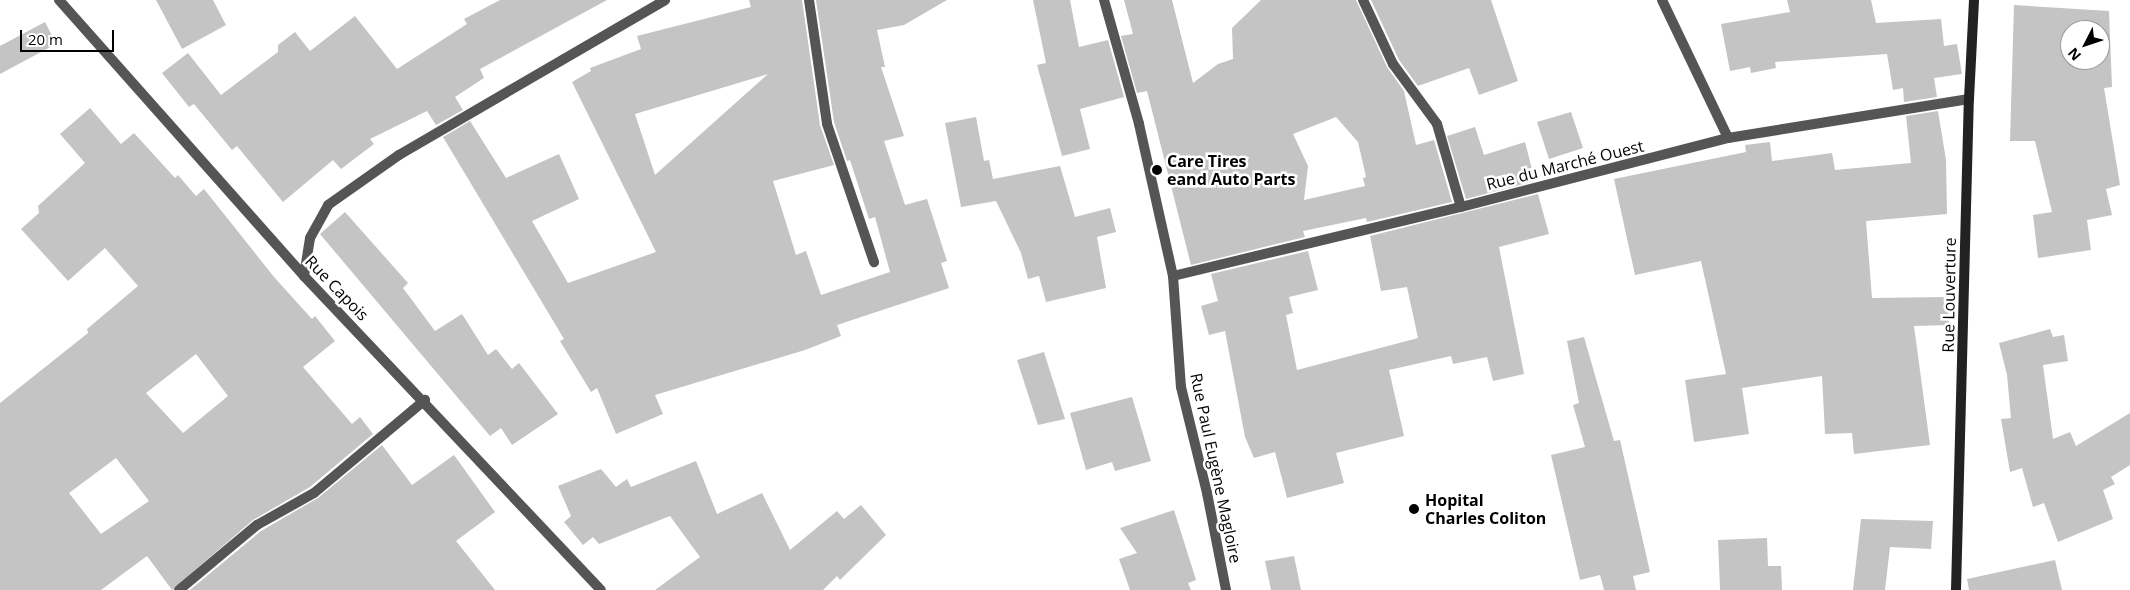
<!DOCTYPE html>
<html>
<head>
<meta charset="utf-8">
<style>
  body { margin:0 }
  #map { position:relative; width:2130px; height:590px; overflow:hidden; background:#fff; font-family:"Open Sans",sans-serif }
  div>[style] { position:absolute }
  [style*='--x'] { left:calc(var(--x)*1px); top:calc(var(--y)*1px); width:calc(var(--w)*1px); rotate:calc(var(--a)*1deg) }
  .building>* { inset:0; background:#c4c4c4 }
  .minor>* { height:10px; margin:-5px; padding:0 5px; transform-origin:5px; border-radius:5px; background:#555 }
  .secondary>* { height:10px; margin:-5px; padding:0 5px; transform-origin:5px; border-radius:5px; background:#222 }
  .dots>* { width:14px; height:14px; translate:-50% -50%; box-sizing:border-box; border:2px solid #fff; border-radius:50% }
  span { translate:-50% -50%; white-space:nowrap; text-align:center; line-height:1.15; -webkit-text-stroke:5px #fff; paint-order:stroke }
  .poi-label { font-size:16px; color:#000; font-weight:700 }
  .left { translate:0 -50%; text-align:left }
  .street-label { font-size:16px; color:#000 }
  .north { position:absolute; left:2060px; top:20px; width:50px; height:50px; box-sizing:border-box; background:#fff; border:1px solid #999; border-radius:50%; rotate:229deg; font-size:14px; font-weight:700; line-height:20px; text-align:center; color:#000 }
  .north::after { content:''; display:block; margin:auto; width:18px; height:22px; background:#000; clip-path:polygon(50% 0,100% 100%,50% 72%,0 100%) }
  .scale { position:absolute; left:20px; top:30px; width:94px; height:22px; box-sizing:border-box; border:2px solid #000; border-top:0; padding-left:6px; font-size:15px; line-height:18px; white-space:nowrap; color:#000; -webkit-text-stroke:4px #fff; paint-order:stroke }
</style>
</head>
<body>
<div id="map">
  <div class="building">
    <div style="clip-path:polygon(156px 0,213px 0,226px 25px,182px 49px)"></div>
    <div style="clip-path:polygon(500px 0,607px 0,480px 69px,484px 78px,455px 97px,463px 110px,436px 125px,427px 111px,370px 139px,374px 144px,341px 169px,333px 160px,283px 202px,237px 146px,232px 150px,194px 104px,189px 107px,162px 73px,188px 53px,221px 95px,278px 52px,278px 45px,295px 32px,310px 51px,355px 16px,397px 69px,467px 24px,464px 19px)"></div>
    <div style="clip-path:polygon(evenodd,749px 0,802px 0,820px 125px,834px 165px,773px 181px,796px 255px,806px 251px,821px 295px,890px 272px,875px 217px,869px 219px,850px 160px,847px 161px,834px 122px,816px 0,947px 0,904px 25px,877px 30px,885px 67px,881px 67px,904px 136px,884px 141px,905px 205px,927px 199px,947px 261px,941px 263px,949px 288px,837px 325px,841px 336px,805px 350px,655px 395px,663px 414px,616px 434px,597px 388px,591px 392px,560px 341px,564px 339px,443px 137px,470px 121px,506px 178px,559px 154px,579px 199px,532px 221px,568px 283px,656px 252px,572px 82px,591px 71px,590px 68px,641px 49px,637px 36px,751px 7px,749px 0,768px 74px,655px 175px,635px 114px,768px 74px)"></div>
    <div style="clip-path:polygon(1033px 0,1070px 0,1079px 47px,1108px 40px,1124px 97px,1080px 109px,1090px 149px,1062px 156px,1037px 65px,1046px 63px)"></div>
    <div style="clip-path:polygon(evenodd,1124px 0,1172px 0,1193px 83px,1218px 64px,1233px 59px,1232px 28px,1261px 0,1356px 0,1387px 67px,1404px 91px,1416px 145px,1434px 140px,1452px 202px,1367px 222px,1366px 218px,1303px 231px,1305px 237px,1191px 265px,1147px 91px,1137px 93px,1121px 36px,1133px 34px,1124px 0,1336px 117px,1358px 142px,1366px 177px,1363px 178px,1365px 186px,1304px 200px,1308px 166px,1293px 134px,1336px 117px)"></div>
    <div style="clip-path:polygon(1371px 0,1491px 0,1518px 81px,1479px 95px,1469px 68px,1418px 86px,1399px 60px)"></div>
    <div style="clip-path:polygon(1787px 0,1871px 0,1876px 23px,1941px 19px,1944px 46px,1957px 44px,1962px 74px,1934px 78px,1937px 97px,1904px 102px,1903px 88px,1893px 90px,1887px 54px,1775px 62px,1776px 68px,1751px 73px,1750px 67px,1730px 71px,1721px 24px,1790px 12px)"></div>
    <div style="clip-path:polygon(evenodd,2014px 5px,2109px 11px,2112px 87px,2104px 88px,2120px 185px,2106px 189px,2112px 215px,2087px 220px,2091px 250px,2038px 258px,2033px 215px,2052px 212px,2035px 141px,2010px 141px,2014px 5px,2070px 30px,2100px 30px,2100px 60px,2070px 60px,2070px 30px)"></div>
    <div style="clip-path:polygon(45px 22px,56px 44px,0 74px,0 46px)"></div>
    <div style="clip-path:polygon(evenodd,90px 108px,121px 144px,134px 133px,175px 178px,178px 175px,196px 196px,204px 189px,274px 277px,312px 319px,315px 316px,335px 341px,303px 367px,352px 424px,360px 417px,373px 434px,310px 487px,253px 520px,172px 590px,147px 556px,101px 590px,0 590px,0 403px,88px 333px,87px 329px,138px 286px,105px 248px,68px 281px,21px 229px,39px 213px,38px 206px,85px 163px,60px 134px,90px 108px,196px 354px,228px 396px,183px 433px,146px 393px,196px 354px,90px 108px,116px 458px,149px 501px,101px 534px,69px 493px,116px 458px)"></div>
    <div style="clip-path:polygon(1938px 111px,1946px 160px,1947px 214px,1866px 221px,1872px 298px,1948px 297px,1949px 325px,1914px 326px,1930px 445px,1854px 454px,1852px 433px,1825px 434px,1822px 376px,1742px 388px,1749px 434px,1694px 442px,1685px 380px,1726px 374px,1701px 261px,1635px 275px,1614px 179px,1746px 152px,1745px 145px,1770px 142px,1772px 161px,1832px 153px,1835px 170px,1911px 163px,1906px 116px)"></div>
    <div style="clip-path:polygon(1571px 112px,1583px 148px,1549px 159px,1537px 122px)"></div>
    <div style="clip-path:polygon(976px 117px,984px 161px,989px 160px,993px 179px,1060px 166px,1075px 217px,1110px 208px,1116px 232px,1097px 237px,1106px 288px,1046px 302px,1039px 276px,1028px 279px,1021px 253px,996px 201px,961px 207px,945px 123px)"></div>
    <div style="clip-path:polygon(1475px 127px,1484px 155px,1525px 142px,1535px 181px,1466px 199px,1447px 136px)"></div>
    <div style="clip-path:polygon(1538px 194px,1549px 234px,1499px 247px,1524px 374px,1493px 381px,1487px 357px,1453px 364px,1451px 356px,1389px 370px,1404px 436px,1336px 453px,1344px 483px,1287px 498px,1275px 452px,1254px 458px,1245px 437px,1225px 331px,1209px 335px,1201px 306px,1218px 301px,1211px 274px,1308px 251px,1318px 290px,1289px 297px,1293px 313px,1286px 315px,1297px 370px,1418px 338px,1407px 287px,1381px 291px,1370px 236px)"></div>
    <div style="clip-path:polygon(345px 212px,408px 283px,403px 288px,435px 331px,462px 314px,488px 355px,496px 349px,512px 369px,519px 363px,558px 414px,512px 445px,501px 428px,490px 436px,320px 234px)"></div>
    <div style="clip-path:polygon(2050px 329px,2053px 337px,2064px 335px,2068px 361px,2043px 365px,2053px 439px,2070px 432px,2076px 446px,2130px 413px,2130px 465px,2111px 477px,2115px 484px,2103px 490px,2113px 519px,2058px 542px,2044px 503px,2033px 507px,2022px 468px,2010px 472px,2001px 419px,2011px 418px,2007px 375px,1999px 343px)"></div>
    <div style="clip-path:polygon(1584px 337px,1614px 441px,1620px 440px,1650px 572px,1633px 576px,1636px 590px,1604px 590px,1600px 575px,1580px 580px,1551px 455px,1585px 447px,1573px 405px,1579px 403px,1567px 341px)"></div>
    <div style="clip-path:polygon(1044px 352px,1065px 419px,1038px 425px,1017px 360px)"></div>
    <div style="clip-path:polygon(1132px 397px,1151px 461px,1115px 471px,1112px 462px,1086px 470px,1070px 413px)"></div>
    <div style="clip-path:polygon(382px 445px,412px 485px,454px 455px,495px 512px,456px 541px,495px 590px,190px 590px,261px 531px,318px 498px)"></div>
    <div style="clip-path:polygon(696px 461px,717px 514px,762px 493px,790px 550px,837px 511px,844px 519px,861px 505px,886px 535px,840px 580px,837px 576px,823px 590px,655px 590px,700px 557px,670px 516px,599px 544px,593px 537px,583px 545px,564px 522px,571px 516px,558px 486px,601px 469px,616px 487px,627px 479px,631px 487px)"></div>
    <div style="clip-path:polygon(1174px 510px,1196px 580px,1188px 583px,1191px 590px,1130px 590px,1119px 559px,1137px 553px,1120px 528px)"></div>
    <div style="clip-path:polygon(1861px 519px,1933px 521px,1931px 549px,1890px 547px,1885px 590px,1853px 590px)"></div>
    <div style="clip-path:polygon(1767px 538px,1768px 566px,1781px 566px,1782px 590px,1720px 590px,1718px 540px)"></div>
    <div style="clip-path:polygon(1294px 556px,1301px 590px,1271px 590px,1265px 561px)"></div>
    <div style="clip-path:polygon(2055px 560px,2062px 590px,1969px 590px,1967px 579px)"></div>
  </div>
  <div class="minor">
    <div style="--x:59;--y:0;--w:369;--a:48.4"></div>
    <div style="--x:304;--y:276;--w:432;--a:46.6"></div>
    <div style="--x:809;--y:0;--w:125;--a:81.7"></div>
    <div style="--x:827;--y:124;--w:146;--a:71.2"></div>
    <div style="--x:1104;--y:0;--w:129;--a:74.2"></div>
    <div style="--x:1139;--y:124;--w:156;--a:77.4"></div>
    <div style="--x:1173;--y:276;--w:111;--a:85.9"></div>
    <div style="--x:1181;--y:387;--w:109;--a:76.2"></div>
    <div style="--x:1207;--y:493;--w:99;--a:78.9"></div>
    <div style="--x:1363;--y:0;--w:71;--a:64.9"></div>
    <div style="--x:1393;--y:64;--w:74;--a:53.7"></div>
    <div style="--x:1437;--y:124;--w:86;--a:73.9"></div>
    <div style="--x:1662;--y:0;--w:153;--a:64.4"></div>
    <div style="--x:304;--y:276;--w:38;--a:-81"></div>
    <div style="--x:310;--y:238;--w:38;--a:-61"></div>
    <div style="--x:328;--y:205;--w:87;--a:-35.2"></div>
    <div style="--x:399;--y:155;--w:308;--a:-30.2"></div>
    <div style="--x:1173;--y:276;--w:296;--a:-13.5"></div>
    <div style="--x:1461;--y:207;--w:276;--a:-14.5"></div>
    <div style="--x:1728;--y:138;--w:244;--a:-9.2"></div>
    <div style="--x:179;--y:590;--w:102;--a:-39.8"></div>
    <div style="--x:257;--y:525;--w:65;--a:-29.3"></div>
    <div style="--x:314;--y:493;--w:145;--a:-40"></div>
  </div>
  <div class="secondary">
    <div style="--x:1956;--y:590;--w:491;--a:-88.5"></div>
    <div style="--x:1969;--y:99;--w:99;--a:-87.1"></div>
  </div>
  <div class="dots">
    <div style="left:1157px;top:170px;background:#000"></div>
    <div style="left:1414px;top:509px;background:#000"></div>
  </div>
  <div class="poi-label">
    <span class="left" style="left:1167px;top:170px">Care Tires<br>eand Auto Parts</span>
    <span class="left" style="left:1425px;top:509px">Hopital<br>Charles Coliton</span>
  </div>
  <div class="street-label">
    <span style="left:1565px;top:165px;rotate:-14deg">Rue du Marché Ouest</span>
    <span style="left:337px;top:288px;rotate:46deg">Rue Capois</span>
    <span style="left:1949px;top:295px;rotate:-89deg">Rue Louverture</span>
    <span style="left:1216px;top:468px;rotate:78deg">Rue Paul Eugène Magloire</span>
  </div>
  <div class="north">N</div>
  <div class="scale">20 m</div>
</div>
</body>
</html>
